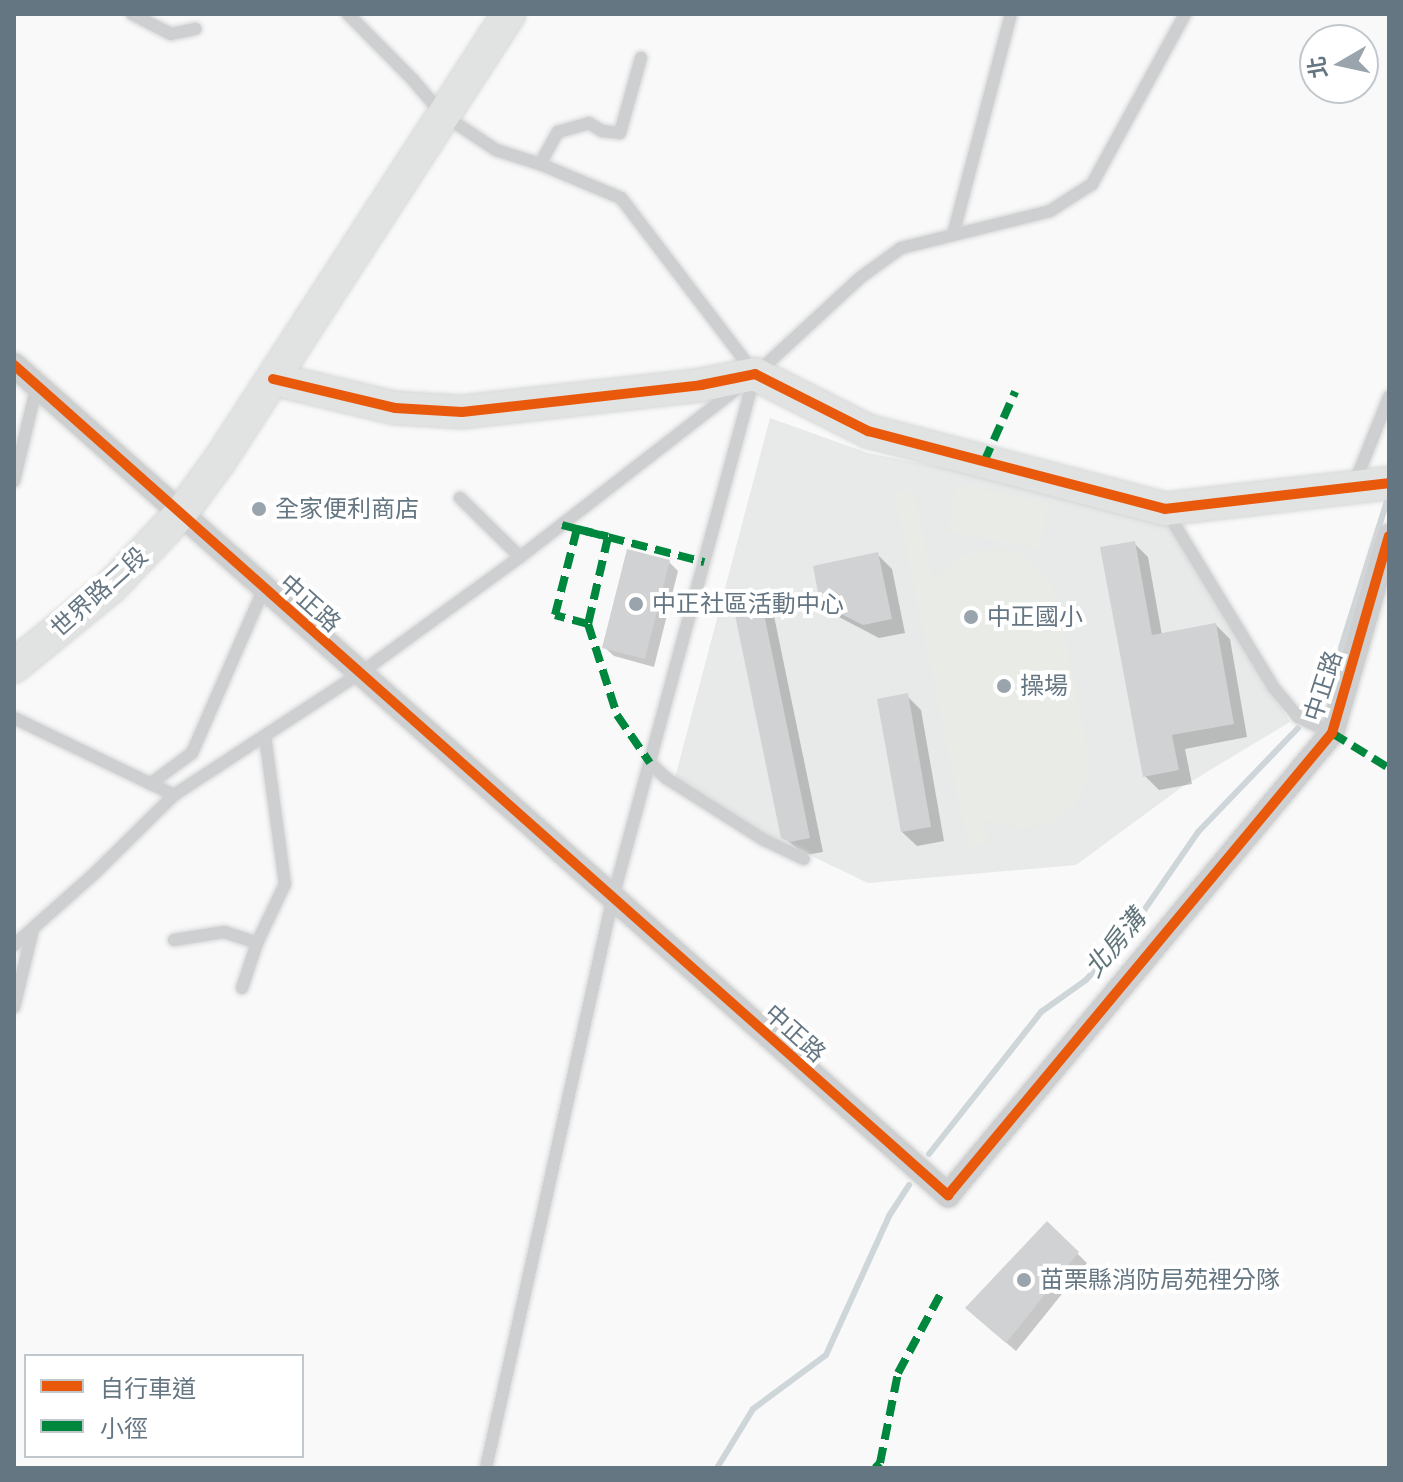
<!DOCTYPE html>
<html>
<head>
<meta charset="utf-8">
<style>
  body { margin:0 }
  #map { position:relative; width:1403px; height:1482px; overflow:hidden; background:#f9f9f9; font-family:"Public Sans","Noto Sans TC",sans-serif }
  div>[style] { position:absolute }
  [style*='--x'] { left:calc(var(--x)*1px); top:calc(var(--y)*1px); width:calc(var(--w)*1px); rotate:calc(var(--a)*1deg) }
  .built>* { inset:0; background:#e8e9e9 }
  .green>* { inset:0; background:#e8ebe6 }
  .shadow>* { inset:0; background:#0003 }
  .stream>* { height:6px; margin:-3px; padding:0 3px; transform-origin:3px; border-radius:3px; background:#ced6d9 }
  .building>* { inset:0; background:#d0d2d3 }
  .roads { filter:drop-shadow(0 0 2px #d5d6d7) drop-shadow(0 0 2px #d5d6d7) }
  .lane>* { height:12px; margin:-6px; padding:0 6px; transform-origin:6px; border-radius:6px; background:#cecfd0 }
  .street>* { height:24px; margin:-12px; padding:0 12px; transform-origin:12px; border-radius:12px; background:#cecfd0 }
  .secondary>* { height:32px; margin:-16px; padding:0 16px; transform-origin:16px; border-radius:16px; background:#e1e2e2 }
  .quiet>* { height:8px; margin-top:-4px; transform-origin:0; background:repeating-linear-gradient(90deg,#00873e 0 16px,transparent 0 24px) }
  .cycleway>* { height:10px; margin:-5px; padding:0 5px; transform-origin:5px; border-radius:5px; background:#e8590c }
  .dots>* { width:22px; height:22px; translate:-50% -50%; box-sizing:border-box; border:4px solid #fff; border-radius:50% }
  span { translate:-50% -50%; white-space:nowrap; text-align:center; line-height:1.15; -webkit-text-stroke:8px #fff; paint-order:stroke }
  .poi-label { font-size:24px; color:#657683 }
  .left { translate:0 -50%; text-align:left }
  .street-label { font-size:24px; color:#657683 }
  .water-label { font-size:26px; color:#60757c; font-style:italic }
  .frame { position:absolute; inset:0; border:16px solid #657683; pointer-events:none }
  .legend { position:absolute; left:24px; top:1354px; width:280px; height:104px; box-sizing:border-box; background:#fff; border:2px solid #c1c8cd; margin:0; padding:10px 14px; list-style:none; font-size:24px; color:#657683 }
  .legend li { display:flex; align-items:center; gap:16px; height:40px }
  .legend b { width:40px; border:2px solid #c1c8cd }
  .north { position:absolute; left:1299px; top:24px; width:80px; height:80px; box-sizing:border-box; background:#fff; border:2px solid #c1c8cd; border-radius:50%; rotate:261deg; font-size:22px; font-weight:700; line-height:32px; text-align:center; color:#657683 }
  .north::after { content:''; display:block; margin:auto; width:28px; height:36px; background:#99a4ac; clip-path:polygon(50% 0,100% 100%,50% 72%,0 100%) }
</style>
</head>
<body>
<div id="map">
  <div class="built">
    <div style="clip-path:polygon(770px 418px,868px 453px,1160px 511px,1290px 722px,1182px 787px,1076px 865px,868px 883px,672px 789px)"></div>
  </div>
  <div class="green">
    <div style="clip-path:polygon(956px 484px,1049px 502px,1040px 549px,947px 531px)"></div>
    <div style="clip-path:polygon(913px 488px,933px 578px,962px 556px,988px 549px,1014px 551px,1047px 575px,1057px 598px,1088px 749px,1090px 774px,1073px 808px,1049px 823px,1022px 829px,984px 819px,989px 842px,968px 847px,894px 492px)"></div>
  </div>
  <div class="shadow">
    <div style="clip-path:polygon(1134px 543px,1148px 557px,1162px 635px,1216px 625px,1230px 639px,1247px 737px,1185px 749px,1192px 784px,1159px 790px,1145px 776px)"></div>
    <div style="clip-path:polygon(878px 555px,892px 569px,905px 633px,879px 638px,837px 616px,822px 602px)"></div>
    <div style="clip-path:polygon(669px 562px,678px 571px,654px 667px,614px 656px,604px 647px)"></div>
    <div style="clip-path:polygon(760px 602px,774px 616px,823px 852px,805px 855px,783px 837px)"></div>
    <div style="clip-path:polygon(907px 696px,921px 710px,944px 841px,917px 846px,902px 832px)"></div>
    <div style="clip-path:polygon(1047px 1224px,1087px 1263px,1016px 1351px,976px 1317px)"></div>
  </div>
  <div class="stream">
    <div style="--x:1312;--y:705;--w:44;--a:-58.8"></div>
    <div style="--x:1335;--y:667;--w:174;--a:-72.6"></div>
    <div style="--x:929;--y:1154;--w:181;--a:-51.7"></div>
    <div style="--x:1041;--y:1012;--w:55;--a:-35.4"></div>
    <div style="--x:1086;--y:980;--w:61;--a:-47.7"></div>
    <div style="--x:1127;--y:935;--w:125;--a:-55.4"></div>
    <div style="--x:1198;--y:832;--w:144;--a:-46.1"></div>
    <div style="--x:717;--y:1468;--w:69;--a:-58.6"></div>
    <div style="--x:753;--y:1409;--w:91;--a:-36.5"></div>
    <div style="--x:826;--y:1355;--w:153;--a:-65.6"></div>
    <div style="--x:889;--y:1216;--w:37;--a:-57"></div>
  </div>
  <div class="building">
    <div style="clip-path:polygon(1135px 541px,1152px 635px,1216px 623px,1234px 724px,1172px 735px,1179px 770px,1143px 777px,1100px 547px)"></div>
    <div style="clip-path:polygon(627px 549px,670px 560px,645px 659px,602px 648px)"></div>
    <div style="clip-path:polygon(878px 552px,892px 619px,863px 625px,820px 603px,813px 566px)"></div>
    <div style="clip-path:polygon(761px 599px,810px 838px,790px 842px,781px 838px,733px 605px)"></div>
    <div style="clip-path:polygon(908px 693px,931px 827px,901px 832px,877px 699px)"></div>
    <div style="clip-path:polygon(1047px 1221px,1079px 1252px,1006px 1343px,965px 1308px)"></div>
  </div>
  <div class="roads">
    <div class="lane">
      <div style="--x:132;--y:14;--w:44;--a:27.1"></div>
      <div style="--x:171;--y:34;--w:25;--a:-12"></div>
      <div style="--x:348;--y:14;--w:93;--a:45.4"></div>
      <div style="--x:413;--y:80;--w:45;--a:49.5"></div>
      <div style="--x:442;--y:114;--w:65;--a:33.7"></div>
      <div style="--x:496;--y:150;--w:46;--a:17.7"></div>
      <div style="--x:540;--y:164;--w:88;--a:22.8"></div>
      <div style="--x:621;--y:198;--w:221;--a:52.7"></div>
      <div style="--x:755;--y:374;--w:542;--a:105.19"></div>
      <div style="--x:613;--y:897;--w:585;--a:102.54"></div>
      <div style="--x:540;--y:164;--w:37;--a:-61"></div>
      <div style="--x:558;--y:132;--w:32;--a:-16"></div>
      <div style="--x:589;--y:123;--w:15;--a:32"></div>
      <div style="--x:602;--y:131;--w:18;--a:6"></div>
      <div style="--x:620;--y:133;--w:78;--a:-74.4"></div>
      <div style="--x:953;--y:235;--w:228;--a:-75.3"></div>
      <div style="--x:757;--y:373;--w:142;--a:-42.7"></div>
      <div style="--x:861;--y:277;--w:49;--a:-35.9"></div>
      <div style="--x:901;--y:248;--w:154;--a:-13.9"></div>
      <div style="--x:1050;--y:211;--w:50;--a:-32.7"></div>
      <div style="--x:1092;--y:184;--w:194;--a:-61.3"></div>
      <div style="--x:14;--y:481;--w:99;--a:-76.5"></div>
      <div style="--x:1355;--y:482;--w:92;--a:-68.2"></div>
      <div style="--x:460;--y:498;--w:84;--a:44.5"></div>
      <div style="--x:1167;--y:512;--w:206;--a:58.7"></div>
      <div style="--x:1274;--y:688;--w:38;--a:50"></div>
      <div style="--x:1298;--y:717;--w:38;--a:25"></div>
      <div style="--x:14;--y:718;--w:178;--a:25.7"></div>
      <div style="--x:650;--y:763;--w:22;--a:43"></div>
      <div style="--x:666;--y:778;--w:116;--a:32.3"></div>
      <div style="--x:764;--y:840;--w:44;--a:25.4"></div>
      <div style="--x:150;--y:784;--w:52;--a:-36.4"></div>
      <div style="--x:192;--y:753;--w:180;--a:-66.4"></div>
      <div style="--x:174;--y:940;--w:51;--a:-9.1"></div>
      <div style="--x:224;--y:932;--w:35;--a:18"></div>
      <div style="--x:14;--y:945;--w:108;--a:-41.6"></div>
      <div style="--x:95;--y:873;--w:111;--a:-44.6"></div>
      <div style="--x:174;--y:795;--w:221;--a:-33.2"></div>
      <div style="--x:359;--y:674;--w:199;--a:-36"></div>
      <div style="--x:520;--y:557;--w:277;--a:-37.8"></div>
      <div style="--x:242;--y:988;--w:47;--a:-71.6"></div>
      <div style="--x:257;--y:943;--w:65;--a:-64.6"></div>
      <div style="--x:285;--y:884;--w:148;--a:-97.7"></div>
      <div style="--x:14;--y:1007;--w:80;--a:-76.3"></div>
    </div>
    <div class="street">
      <div style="--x:14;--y:365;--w:1250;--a:41.63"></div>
      <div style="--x:948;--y:1195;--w:601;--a:-50.27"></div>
      <div style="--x:1332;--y:733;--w:205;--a:-73.9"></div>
    </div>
    <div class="secondary">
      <div style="--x:273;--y:379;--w:125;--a:13.4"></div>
      <div style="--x:395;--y:408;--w:67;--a:3.4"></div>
      <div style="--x:462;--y:412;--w:241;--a:-6.4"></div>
      <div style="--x:701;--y:385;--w:55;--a:-11.5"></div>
      <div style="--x:755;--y:374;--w:127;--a:26.8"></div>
      <div style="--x:868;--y:431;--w:307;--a:14.7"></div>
      <div style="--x:1165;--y:509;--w:226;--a:-6.6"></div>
      <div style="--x:14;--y:666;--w:125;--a:-39.2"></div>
      <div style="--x:111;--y:587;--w:102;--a:-46.6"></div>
      <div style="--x:181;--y:513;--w:66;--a:-53.7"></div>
      <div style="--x:220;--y:460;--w:531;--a:-57.06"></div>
    </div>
  </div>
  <div class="quiet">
    <div style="--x:984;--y:462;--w:77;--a:-66.1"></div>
    <div style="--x:562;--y:525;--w:147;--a:14.6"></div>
    <div style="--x:588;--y:624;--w:34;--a:-165"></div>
    <div style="--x:555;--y:615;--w:89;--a:-75.7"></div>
    <div style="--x:577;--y:529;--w:32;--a:14"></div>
    <div style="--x:608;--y:537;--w:89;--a:102.9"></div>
    <div style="--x:588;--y:624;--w:96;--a:72.3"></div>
    <div style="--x:617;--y:715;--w:58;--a:55.5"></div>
    <div style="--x:1332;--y:733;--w:67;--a:31.6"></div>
    <div style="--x:875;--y:1468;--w:7;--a:-45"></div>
    <div style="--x:880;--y:1463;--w:92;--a:-78.7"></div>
    <div style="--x:898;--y:1373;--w:91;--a:-61.7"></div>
  </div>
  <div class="cycleway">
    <div style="--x:14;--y:365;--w:1250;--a:41.63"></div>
    <div style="--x:948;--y:1195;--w:601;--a:-50.27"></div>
    <div style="--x:1332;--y:733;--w:205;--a:-73.9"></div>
    <div style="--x:273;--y:379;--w:125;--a:13.4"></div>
    <div style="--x:395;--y:408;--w:67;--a:3.4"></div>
    <div style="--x:462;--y:412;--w:241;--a:-6.4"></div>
    <div style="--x:701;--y:385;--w:55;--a:-11.5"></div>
    <div style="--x:755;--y:374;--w:127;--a:26.8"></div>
    <div style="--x:868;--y:431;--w:307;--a:14.7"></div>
    <div style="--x:1165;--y:509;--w:226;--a:-6.6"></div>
  </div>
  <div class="dots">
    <div style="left:259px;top:509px;background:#99a4ac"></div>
    <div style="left:636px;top:604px;background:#99a4ac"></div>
    <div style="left:971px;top:617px;background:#99a4ac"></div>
    <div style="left:1004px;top:686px;background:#99a4ac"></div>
    <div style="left:1024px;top:1280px;background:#99a4ac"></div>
  </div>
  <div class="poi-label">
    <span class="left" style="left:275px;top:509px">全家便利商店</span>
    <span class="left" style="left:652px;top:604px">中正社區活動中心</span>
    <span class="left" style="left:987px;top:617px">中正國小</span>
    <span class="left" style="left:1020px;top:686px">操場</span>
    <span class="left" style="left:1040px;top:1280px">苗栗縣消防局苑裡分隊</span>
  </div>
  <div class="street-label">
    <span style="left:99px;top:592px;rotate:-42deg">世界路二段</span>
    <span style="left:310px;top:603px;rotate:42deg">中正路</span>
    <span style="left:1323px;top:686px;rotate:-72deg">中正路</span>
    <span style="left:795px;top:1033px;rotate:42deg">中正路</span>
  </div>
  <div class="water-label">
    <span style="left:1115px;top:943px;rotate:-50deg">北房溝</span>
  </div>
  <div class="frame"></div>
  <ul class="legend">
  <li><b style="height:10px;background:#e8590c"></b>自行車道</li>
  <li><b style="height:10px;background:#00873e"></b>小徑</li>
  </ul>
  <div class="north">北</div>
</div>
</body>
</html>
